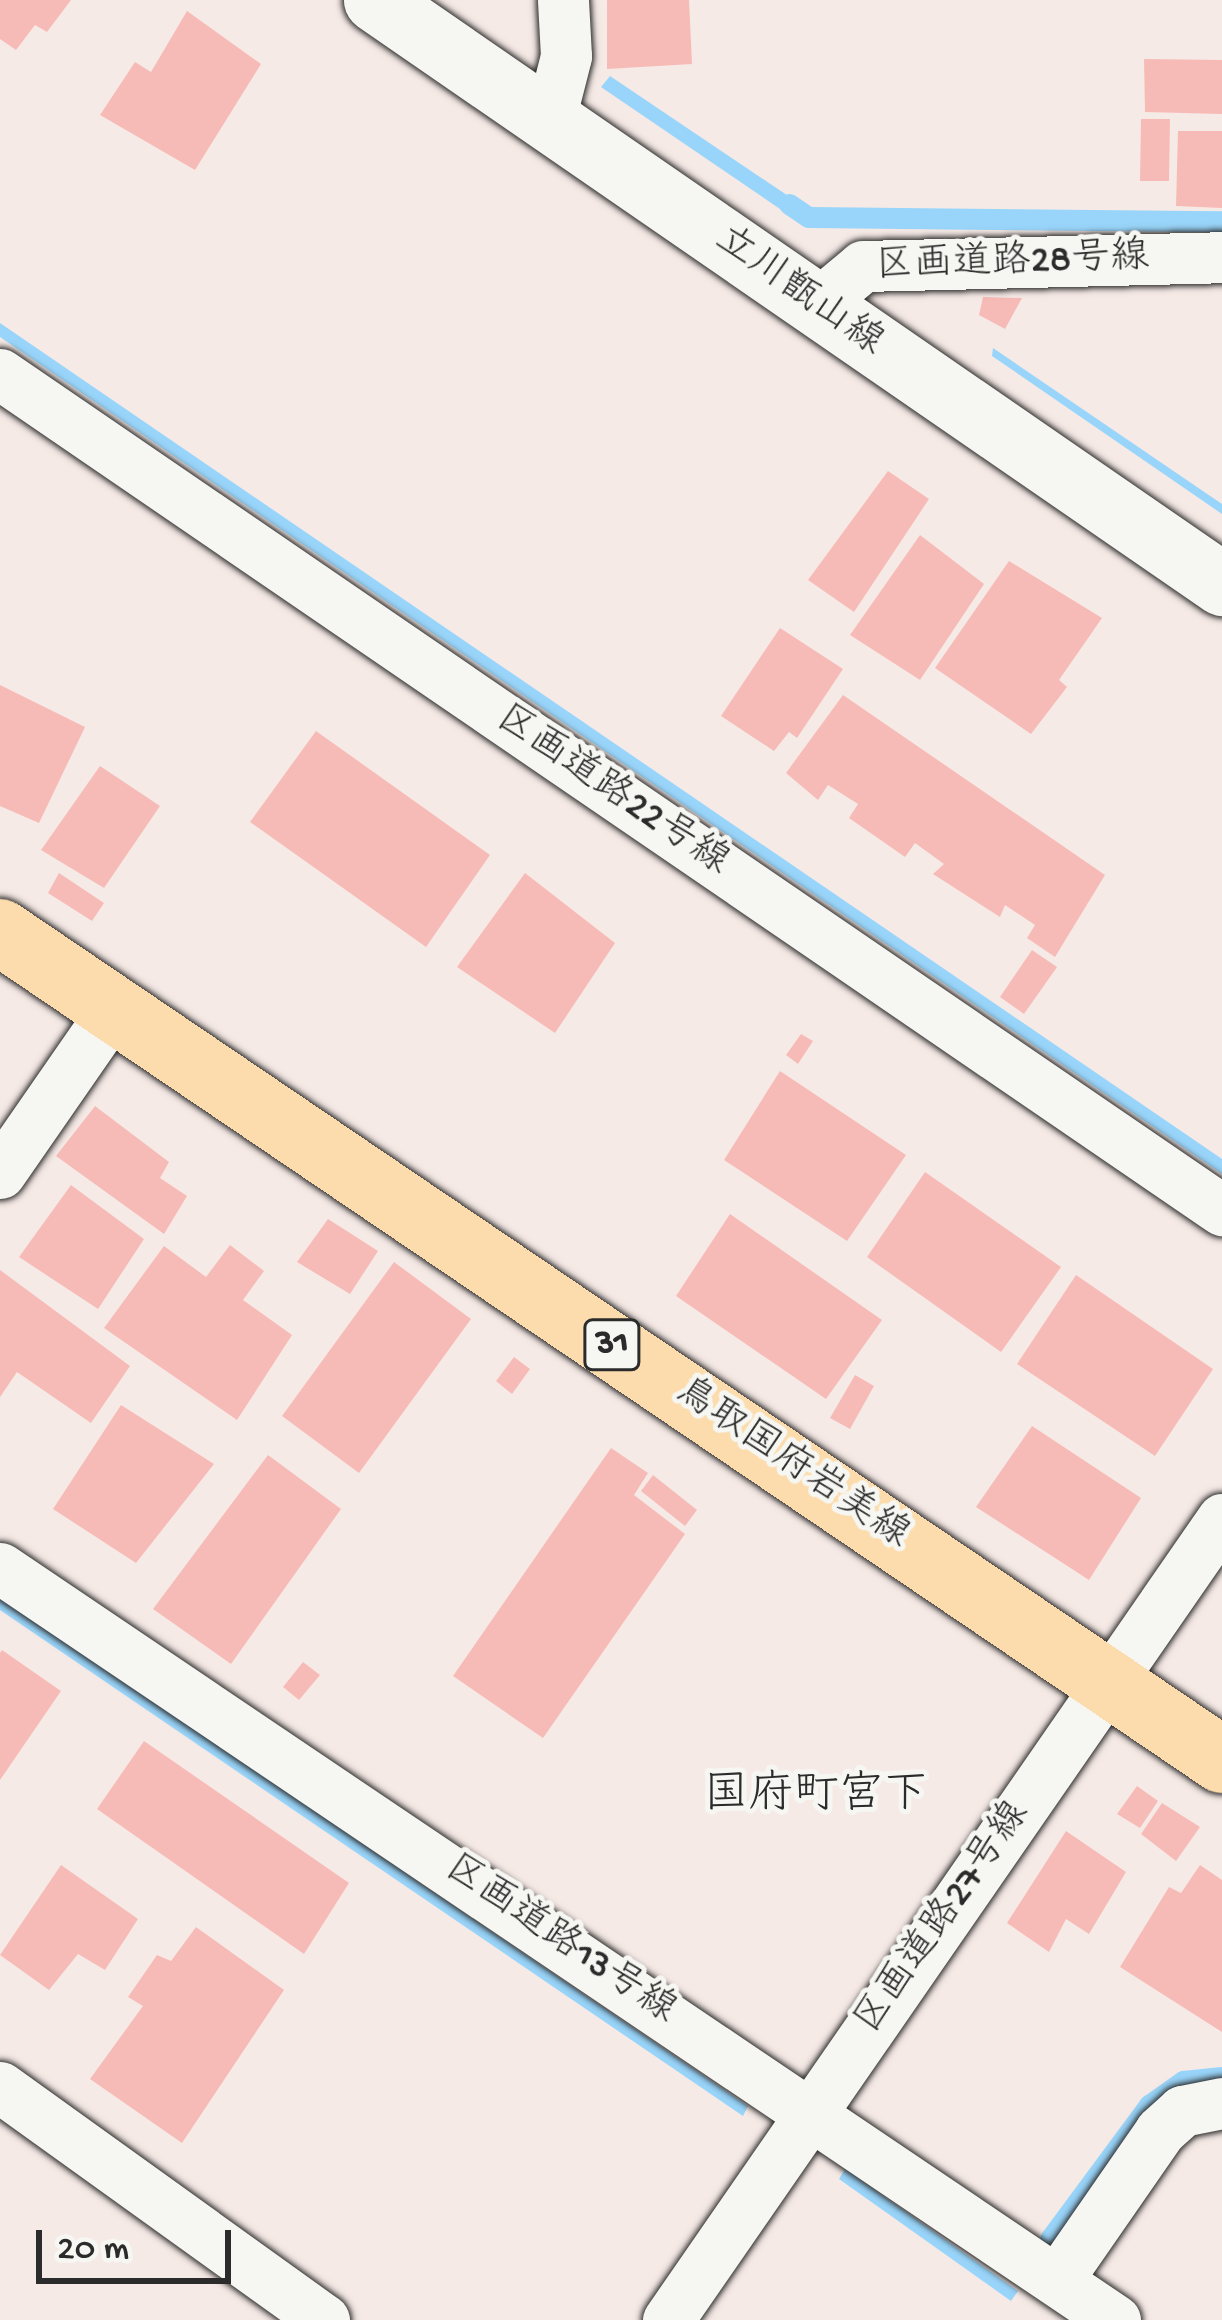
<!DOCTYPE html>
<html>
<head>
<meta charset="utf-8">
<style>
  body { margin:0 }
  #map { position:relative; width:1222px; height:2320px; overflow:hidden; background:#f6eae6; font-family:"Gochi Hand","Klee One",sans-serif }
  div>[style] { position:absolute }
  [style*='--x'] { left:calc(var(--x)*1px); top:calc(var(--y)*1px); width:calc(var(--w)*1px); rotate:calc(var(--a)*1deg) }
  .water>* { inset:0; background:#99d5fa }
  .stream>* { height:21px; margin:-10.5px; padding:0 10.5px; transform-origin:10.5px; border-radius:10.5px; background:#99d5fa }
  .building>* { inset:0; background:#f7bbb7 }
  .roads { filter:drop-shadow(0 0 3px #2b2b2b) drop-shadow(0 0 3px #2b2b2b) }
  .minor>* { height:51px; margin:-25.5px; padding:0 25.5px; transform-origin:25.5px; border-radius:25.5px; background:#f6f6f2 }
  .tertiary>* { height:63px; margin:-31.5px; padding:0 31.5px; transform-origin:31.5px; border-radius:31.5px; background:#f6f6f2 }
  .primary>* { height:66px; margin:-33px; padding:0 33px; transform-origin:33px; border-radius:33px; background:#fcdcac }
  span { translate:-50% -50%; white-space:nowrap; text-align:center; line-height:1.15; -webkit-text-stroke:10px #f6f6f2; paint-order:stroke }
  .shield-label span { padding:3px 9px; background:#f6f6f2; border:3px solid; border-radius:9px; -webkit-text-stroke-width:0 }
  .shield-label { font-size:36px; color:#2b2b2b; font-weight:700 }
  .street-label { font-size:39px; color:#2b2b2b }
  .quarter-label { font-size:45px; color:#2b2b2b }
  .scale { position:absolute; left:36px; top:2230px; width:195px; height:54px; box-sizing:border-box; border:6px solid #2b2b2b; border-top:0; padding-left:15px; font-size:36px; line-height:42px; white-space:nowrap; color:#2b2b2b; -webkit-text-stroke:9px #f6f6f2; paint-order:stroke }
</style>
</head>
<body>
<div id="map">
  <div class="water">
    <div style="clip-path:polygon(610px 76px,815px 214px,808px 228px,601px 87px)"></div>
    <div style="clip-path:polygon(0 323px,1222px 1159px,1222px 1174px,0 337px)"></div>
    <div style="clip-path:polygon(993px 348px,1222px 504px,1222px 514px,992px 356px)"></div>
    <div style="clip-path:polygon(0 1597px,748px 2106px,743px 2116px,0 1610px)"></div>
    <div style="clip-path:polygon(845px 2169px,1018px 2291px,1011px 2301px,839px 2179px)"></div>
  </div>
  <div class="stream">
    <div style="--x:789;--y:204;--w:23;--a:34"></div>
    <div style="--x:808;--y:217;--w:414;--a:0.6"></div>
    <div style="--x:1050;--y:2239;--w:167;--a:-53.5"></div>
    <div style="--x:1149;--y:2105;--w:42;--a:-35.2"></div>
    <div style="--x:1183;--y:2081;--w:39;--a:-6"></div>
  </div>
  <div class="building">
    <div style="clip-path:polygon(0 0,71px 0,47px 32px,35px 25px,16px 50px,0 39px)"></div>
    <div style="clip-path:polygon(607px 0,689px 0,692px 64px,607px 69px)"></div>
    <div style="clip-path:polygon(187px 11px,261px 64px,195px 170px,100px 115px,135px 62px,151px 72px)"></div>
    <div style="clip-path:polygon(1144px 59px,1222px 60px,1222px 114px,1145px 112px)"></div>
    <div style="clip-path:polygon(1141px 119px,1170px 119px,1169px 181px,1140px 181px)"></div>
    <div style="clip-path:polygon(1178px 131px,1222px 131px,1222px 208px,1176px 206px)"></div>
    <div style="clip-path:polygon(983px 297px,1022px 298px,1005px 329px,979px 315px)"></div>
    <div style="clip-path:polygon(888px 471px,929px 499px,854px 612px,808px 580px)"></div>
    <div style="clip-path:polygon(920px 535px,984px 584px,920px 680px,850px 635px)"></div>
    <div style="clip-path:polygon(1009px 561px,1102px 618px,1059px 680px,1067px 687px,1031px 734px,935px 668px)"></div>
    <div style="clip-path:polygon(780px 628px,843px 669px,797px 738px,789px 732px,774px 751px,721px 716px)"></div>
    <div style="clip-path:polygon(0 685px,85px 727px,39px 823px,0 806px)"></div>
    <div style="clip-path:polygon(843px 695px,1105px 875px,1055px 957px,1027px 938px,1035px 925px,1005px 905px,1000px 917px,933px 874px,944px 864px,915px 843px,905px 857px,849px 818px,858px 804px,828px 785px,818px 800px,786px 773px)"></div>
    <div style="clip-path:polygon(316px 731px,490px 855px,426px 947px,250px 822px)"></div>
    <div style="clip-path:polygon(100px 766px,160px 806px,104px 888px,41px 850px)"></div>
    <div style="clip-path:polygon(59px 873px,104px 903px,92px 921px,48px 893px)"></div>
    <div style="clip-path:polygon(525px 873px,615px 943px,555px 1033px,457px 967px)"></div>
    <div style="clip-path:polygon(1032px 950px,1057px 967px,1024px 1014px,1000px 997px)"></div>
    <div style="clip-path:polygon(801px 1034px,813px 1041px,798px 1064px,786px 1055px)"></div>
    <div style="clip-path:polygon(780px 1071px,906px 1155px,847px 1241px,724px 1160px)"></div>
    <div style="clip-path:polygon(95px 1106px,169px 1162px,160px 1178px,187px 1196px,164px 1234px,56px 1156px)"></div>
    <div style="clip-path:polygon(925px 1172px,1061px 1267px,1001px 1352px,867px 1257px)"></div>
    <div style="clip-path:polygon(71px 1185px,144px 1239px,98px 1309px,19px 1257px)"></div>
    <div style="clip-path:polygon(730px 1214px,882px 1320px,826px 1399px,676px 1296px)"></div>
    <div style="clip-path:polygon(328px 1219px,378px 1251px,350px 1294px,297px 1262px)"></div>
    <div style="clip-path:polygon(230px 1245px,264px 1271px,243px 1300px,292px 1335px,237px 1420px,104px 1328px,164px 1246px,206px 1277px)"></div>
    <div style="clip-path:polygon(394px 1262px,471px 1319px,359px 1473px,282px 1416px)"></div>
    <div style="clip-path:polygon(0 1270px,130px 1366px,91px 1423px,17px 1372px,0 1397px)"></div>
    <div style="clip-path:polygon(1076px 1275px,1213px 1369px,1155px 1456px,1017px 1364px)"></div>
    <div style="clip-path:polygon(514px 1357px,530px 1369px,512px 1394px,496px 1381px)"></div>
    <div style="clip-path:polygon(855px 1375px,874px 1386px,850px 1429px,830px 1418px)"></div>
    <div style="clip-path:polygon(121px 1405px,214px 1464px,136px 1563px,53px 1509px)"></div>
    <div style="clip-path:polygon(1032px 1426px,1141px 1498px,1089px 1580px,976px 1507px)"></div>
    <div style="clip-path:polygon(611px 1448px,648px 1473px,634px 1495px,685px 1534px,543px 1738px,453px 1676px)"></div>
    <div style="clip-path:polygon(268px 1455px,341px 1509px,231px 1664px,153px 1609px)"></div>
    <div style="clip-path:polygon(653px 1475px,697px 1510px,685px 1526px,641px 1491px)"></div>
    <div style="clip-path:polygon(2px 1650px,61px 1691px,0 1780px,0 1653px)"></div>
    <div style="clip-path:polygon(303px 1662px,320px 1675px,299px 1700px,283px 1687px)"></div>
    <div style="clip-path:polygon(144px 1741px,349px 1883px,304px 1954px,97px 1809px)"></div>
    <div style="clip-path:polygon(1137px 1786px,1158px 1801px,1140px 1828px,1117px 1814px)"></div>
    <div style="clip-path:polygon(1162px 1803px,1200px 1827px,1176px 1861px,1141px 1834px)"></div>
    <div style="clip-path:polygon(1066px 1831px,1126px 1872px,1089px 1934px,1066px 1919px,1049px 1952px,1007px 1923px)"></div>
    <div style="clip-path:polygon(61px 1865px,138px 1919px,105px 1970px,78px 1954px,49px 1990px,0 1955px)"></div>
    <div style="clip-path:polygon(1200px 1865px,1222px 1880px,1222px 2032px,1120px 1967px,1169px 1887px,1181px 1893px)"></div>
    <div style="clip-path:polygon(196px 1927px,284px 1990px,182px 2143px,90px 2079px,143px 2006px,128px 1997px,157px 1955px,171px 1961px)"></div>
  </div>
  <div class="roads">
    <div class="minor">
      <div style="--x:550;--y:119;--w:65;--a:-75.7"></div>
      <div style="--x:566;--y:56;--w:56;--a:-93.1"></div>
      <div style="--x:815;--y:306;--w:62;--a:-39.8"></div>
      <div style="--x:863;--y:266;--w:359;--a:-1.4"></div>
      <div style="--x:0;--y:374;--w:1481;--a:34.38"></div>
      <div style="--x:0;--y:1173;--w:198;--a:-55.3"></div>
      <div style="--x:0;--y:1568;--w:1345;--a:34"></div>
      <div style="--x:0;--y:2087;--w:399;--a:35.7"></div>
      <div style="--x:1057;--y:2280;--w:181;--a:-55.3"></div>
      <div style="--x:1160;--y:2131;--w:30;--a:-42"></div>
      <div style="--x:1182;--y:2111;--w:41;--a:-11.3"></div>
      <div style="--x:668;--y:2320;--w:974;--a:-55.33"></div>
    </div>
    <div class="tertiary">
      <div style="--x:375;--y:0;--w:1029;--a:34.59"></div>
    </div>
    <div class="primary">
      <div style="--x:0;--y:932;--w:1476;--a:34.12"></div>
    </div>
  </div>
  <div class="shield-label">
    <span style="left:612px;top:1345px">31</span>
  </div>
  <div class="street-label">
    <span style="left:1012px;top:264px;rotate:-2deg">区画道路28号線</span>
    <span style="left:798px;top:293px;rotate:35deg">立川甑山線</span>
    <span style="left:611px;top:792px;rotate:34deg">区画道路22号線</span>
    <span style="left:791px;top:1465px;rotate:34deg">鳥取国府岩美線</span>
    <span style="left:944px;top:1919px;rotate:-55deg">区画道路27号線</span>
    <span style="left:559px;top:1941px;rotate:34deg">区画道路13号線</span>
  </div>
  <div class="quarter-label">
    <span style="left:816px;top:1798px">国府町宮下</span>
  </div>
  <div class="scale">20 m</div>
</div>
</body>
</html>
